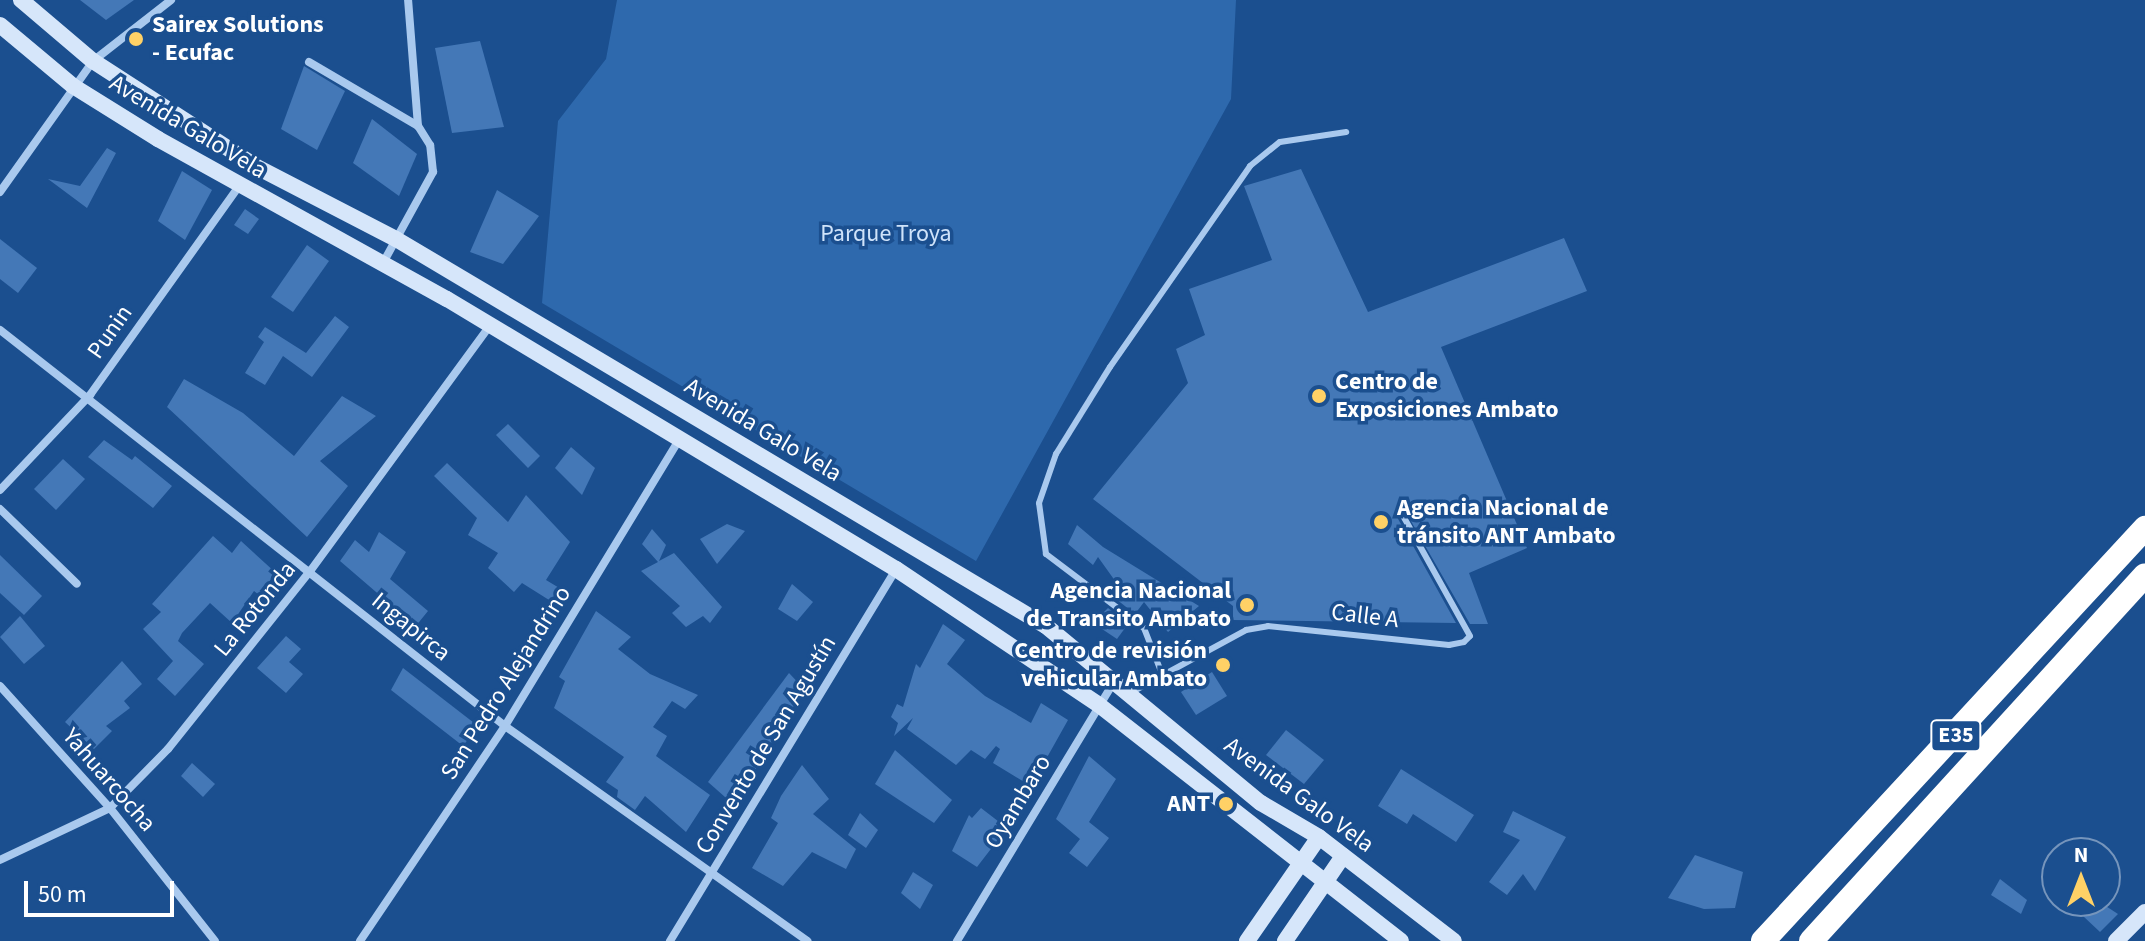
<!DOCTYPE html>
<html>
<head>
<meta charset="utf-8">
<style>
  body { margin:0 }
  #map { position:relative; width:2145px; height:941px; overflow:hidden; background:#1b4f8f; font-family:"Source Sans 3",sans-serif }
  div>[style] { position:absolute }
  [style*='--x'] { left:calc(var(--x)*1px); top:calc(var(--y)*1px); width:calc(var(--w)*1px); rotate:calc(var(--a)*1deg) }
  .green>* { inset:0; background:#2e69ad }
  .building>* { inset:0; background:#4478b7 }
  .lane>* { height:6px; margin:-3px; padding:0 3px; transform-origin:3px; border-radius:3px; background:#a9c9ee }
  .street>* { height:8px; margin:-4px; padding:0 4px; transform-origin:4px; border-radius:4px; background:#a9c9ee }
  .secondary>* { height:16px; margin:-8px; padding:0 8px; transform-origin:8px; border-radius:8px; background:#d6e6fa }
  .highway>* { height:24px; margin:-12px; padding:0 12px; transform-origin:12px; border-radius:12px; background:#fff }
  .dots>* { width:22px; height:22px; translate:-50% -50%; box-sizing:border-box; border:4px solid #1b4f8f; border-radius:50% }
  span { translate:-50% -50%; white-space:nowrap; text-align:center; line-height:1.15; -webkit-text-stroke:7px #1b4f8f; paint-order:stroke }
  .shield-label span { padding:2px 6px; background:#1b4f8f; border:2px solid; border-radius:6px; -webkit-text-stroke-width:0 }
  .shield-label { font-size:22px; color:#fff; font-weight:700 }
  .poi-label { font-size:24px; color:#fff; font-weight:700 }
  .left { translate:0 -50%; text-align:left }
  .right { translate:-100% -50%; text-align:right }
  .street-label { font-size:24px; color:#fff }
  .park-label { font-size:24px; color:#cfe3fa }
  .north { position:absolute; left:2041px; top:837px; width:80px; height:80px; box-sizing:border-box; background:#1b4f8f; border:2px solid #7695bc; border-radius:50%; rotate:0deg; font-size:22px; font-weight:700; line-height:32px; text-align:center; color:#fff }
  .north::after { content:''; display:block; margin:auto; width:28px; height:36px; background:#ffd166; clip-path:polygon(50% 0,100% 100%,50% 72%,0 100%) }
  .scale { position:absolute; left:24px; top:881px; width:150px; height:36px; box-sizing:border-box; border:4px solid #fff; border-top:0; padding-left:10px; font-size:24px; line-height:28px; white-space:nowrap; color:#fff; -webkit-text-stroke:6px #1b4f8f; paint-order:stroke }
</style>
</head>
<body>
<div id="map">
  <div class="green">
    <div style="clip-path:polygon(617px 0,1236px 0,1231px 99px,976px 561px,542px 303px,558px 121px,606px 59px)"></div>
  </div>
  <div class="building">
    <div style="clip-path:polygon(80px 0,134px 0,106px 20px)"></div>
    <div style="clip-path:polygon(480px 41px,504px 127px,452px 133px,435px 48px)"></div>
    <div style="clip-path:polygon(304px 66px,345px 91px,317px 150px,281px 129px)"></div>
    <div style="clip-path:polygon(372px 119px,417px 154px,399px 196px,353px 163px)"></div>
    <div style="clip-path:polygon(107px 148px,116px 153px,87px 208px,48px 179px,80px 186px)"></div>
    <div style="clip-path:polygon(1301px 169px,1368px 312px,1564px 238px,1587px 291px,1441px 347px,1527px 548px,1469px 573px,1488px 624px,1470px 624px,1404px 509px,1397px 510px,1397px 517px,1456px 623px,1233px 620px,1233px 606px,1093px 499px,1188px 383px,1176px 349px,1205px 335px,1189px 289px,1272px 260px,1244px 186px)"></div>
    <div style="clip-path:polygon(182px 171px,212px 190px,185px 240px,158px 221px)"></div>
    <div style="clip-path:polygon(497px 190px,539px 216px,503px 264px,470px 252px)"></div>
    <div style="clip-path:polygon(245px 209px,259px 219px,248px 234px,234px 225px)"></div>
    <div style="clip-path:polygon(0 239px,37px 268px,18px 293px,0 279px)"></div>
    <div style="clip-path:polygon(307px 245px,329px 261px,293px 312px,271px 297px)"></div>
    <div style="clip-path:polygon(335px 316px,349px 327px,312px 377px,283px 356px,265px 385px,245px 373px,264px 342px,258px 337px,265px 327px,306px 353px)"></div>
    <div style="clip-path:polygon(184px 379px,243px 413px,294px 456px,342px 396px,376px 416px,320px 461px,348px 486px,307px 537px,167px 407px)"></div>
    <div style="clip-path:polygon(508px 424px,540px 456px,528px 468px,496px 435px)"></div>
    <div style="clip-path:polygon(104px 440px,132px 460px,135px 456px,172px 486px,153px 508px,88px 457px)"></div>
    <div style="clip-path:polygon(571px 447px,595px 468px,582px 495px,555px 468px)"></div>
    <div style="clip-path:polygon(63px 459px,85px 479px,56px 510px,34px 489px)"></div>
    <div style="clip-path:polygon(447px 463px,508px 522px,526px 495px,570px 542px,546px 580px,566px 592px,557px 605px,522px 583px,514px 592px,488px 568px,498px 553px,468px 535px,477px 518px,434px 476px)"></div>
    <div style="clip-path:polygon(727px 524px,745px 531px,717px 564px,700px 539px)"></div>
    <div style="clip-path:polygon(1077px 525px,1103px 547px,1199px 606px,1168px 632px,1144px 602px,1135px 614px,1116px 599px,1123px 592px,1098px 557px,1093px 565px,1068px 544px)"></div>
    <div style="clip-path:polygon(652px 529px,666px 545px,659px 561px,674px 553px,722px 607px,710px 623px,703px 616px,686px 627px,672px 613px,680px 606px,641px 571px,658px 562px,642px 544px)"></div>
    <div style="clip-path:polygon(379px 532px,406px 552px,390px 579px,428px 611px,411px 632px,378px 605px,383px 598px,340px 561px,355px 540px,369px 552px)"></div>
    <div style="clip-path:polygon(213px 536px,232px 553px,241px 541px,276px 573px,259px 595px,254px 591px,232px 623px,210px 603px,182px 633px,178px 641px,204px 664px,175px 696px,157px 679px,173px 661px,143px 629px,161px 612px,152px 604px)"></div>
    <div style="clip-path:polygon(0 555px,42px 596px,24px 615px,0 593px)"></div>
    <div style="clip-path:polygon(792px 584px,813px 602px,797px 621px,778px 609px)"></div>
    <div style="clip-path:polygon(1108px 608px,1128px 624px,1117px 639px,1093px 623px)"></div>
    <div style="clip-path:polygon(596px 611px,631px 637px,618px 649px,650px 674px,698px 695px,685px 709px,672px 701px,653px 727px,667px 736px,656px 756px,710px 795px,686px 832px,645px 796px,635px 810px,617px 797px,618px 790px,606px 782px,624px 757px,554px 708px,565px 681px,559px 677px)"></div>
    <div style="clip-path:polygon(20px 616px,45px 646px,24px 664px,0 637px)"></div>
    <div style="clip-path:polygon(943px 624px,965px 640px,947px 664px,985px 696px,1031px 723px,1041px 703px,1068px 720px,1031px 786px,993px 763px,1000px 749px,996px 746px,985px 759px,971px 750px,956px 765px,907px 729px,913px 718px,894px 736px,898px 723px,891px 717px,897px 704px,903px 707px,916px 664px,920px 668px)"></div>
    <div style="clip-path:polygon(286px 636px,301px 649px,289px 662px,303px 674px,286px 693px,257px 668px)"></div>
    <div style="clip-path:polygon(122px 661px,142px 684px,124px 701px,130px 708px,106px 726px,112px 731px,94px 749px,65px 722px)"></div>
    <div style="clip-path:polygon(403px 668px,478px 726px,463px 746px,391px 690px)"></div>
    <div style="clip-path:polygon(1212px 672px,1227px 696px,1196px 715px,1181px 692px)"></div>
    <div style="clip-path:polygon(789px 673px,804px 689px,734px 805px,708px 782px)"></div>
    <div style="clip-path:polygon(1286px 730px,1324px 760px,1304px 784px,1266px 755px)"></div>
    <div style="clip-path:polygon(895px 750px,952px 800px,934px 823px,875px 784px)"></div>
    <div style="clip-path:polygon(1089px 756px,1116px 779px,1089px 822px,1109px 838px,1087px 867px,1069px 853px,1080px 839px,1056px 819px)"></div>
    <div style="clip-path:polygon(192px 763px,215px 784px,203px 797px,181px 776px)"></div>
    <div style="clip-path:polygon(802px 765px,829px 799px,813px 814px,856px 849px,846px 869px,812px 852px,783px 886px,752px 868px,778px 823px,771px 818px,781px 796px)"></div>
    <div style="clip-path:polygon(1401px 769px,1474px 815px,1456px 842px,1413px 814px,1407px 824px,1378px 806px)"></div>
    <div style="clip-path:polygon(981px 808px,1007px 828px,977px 867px,952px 851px,969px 815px,972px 818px)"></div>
    <div style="clip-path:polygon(1513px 811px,1566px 837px,1535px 891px,1523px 874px,1507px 895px,1489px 882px,1520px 840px,1503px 832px)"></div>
    <div style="clip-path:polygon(860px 813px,878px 830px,866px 848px,848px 835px)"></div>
    <div style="clip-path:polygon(1695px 855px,1743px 872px,1735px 908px,1704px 909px,1668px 898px)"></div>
    <div style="clip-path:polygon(913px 872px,933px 885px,920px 909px,901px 893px)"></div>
    <div style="clip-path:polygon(2000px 879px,2027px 900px,2021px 914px,1991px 895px)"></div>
    <div style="clip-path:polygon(2098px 901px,2118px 914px,2100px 932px,2083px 916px)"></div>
  </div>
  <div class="lane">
    <div style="--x:1162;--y:674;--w:49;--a:-111.4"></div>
    <div style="--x:1144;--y:628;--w:123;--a:-142.9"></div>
    <div style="--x:1046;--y:554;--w:51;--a:-97.8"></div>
    <div style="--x:1039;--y:503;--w:52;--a:-70.9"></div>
    <div style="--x:1056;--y:454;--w:102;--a:-58.2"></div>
    <div style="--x:1110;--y:367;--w:245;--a:-55.1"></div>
    <div style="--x:1250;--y:166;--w:38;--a:-39"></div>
    <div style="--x:1280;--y:142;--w:67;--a:-8.6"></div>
    <div style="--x:1130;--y:693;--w:132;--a:-28.5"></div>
    <div style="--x:1246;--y:630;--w:22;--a:-10"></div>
    <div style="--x:1268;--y:626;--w:182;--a:6"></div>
    <div style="--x:1449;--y:645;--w:15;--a:-11"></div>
    <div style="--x:1464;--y:642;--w:8;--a:-45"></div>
    <div style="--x:1470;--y:636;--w:140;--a:-119.1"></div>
  </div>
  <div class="street">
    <div style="--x:309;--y:62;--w:126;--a:30.4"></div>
    <div style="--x:0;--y:192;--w:161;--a:-54.6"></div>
    <div style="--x:93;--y:61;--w:99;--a:-38"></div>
    <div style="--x:383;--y:263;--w:104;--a:-61.2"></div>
    <div style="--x:433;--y:172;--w:27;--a:-96"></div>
    <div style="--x:430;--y:145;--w:22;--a:-122"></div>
    <div style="--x:418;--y:126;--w:126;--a:-94.5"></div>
    <div style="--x:0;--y:330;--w:642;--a:38.1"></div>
    <div style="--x:505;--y:726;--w:371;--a:35.4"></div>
    <div style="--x:0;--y:490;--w:131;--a:-46.5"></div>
    <div style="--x:90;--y:395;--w:257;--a:-54.5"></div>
    <div style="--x:0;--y:509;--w:107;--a:44.2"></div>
    <div style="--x:0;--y:686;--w:164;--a:48"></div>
    <div style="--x:110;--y:808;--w:169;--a:51.7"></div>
    <div style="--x:0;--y:860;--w:122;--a:-25.3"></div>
    <div style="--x:110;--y:808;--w:83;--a:-45.5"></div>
    <div style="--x:168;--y:749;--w:229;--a:-51.4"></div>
    <div style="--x:311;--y:570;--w:303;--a:-53.8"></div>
    <div style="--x:360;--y:941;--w:259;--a:-56"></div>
    <div style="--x:505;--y:726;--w:335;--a:-58.7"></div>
    <div style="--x:670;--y:941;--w:435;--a:-58.7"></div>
    <div style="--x:957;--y:941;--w:301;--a:-58.8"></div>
  </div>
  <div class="secondary">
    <div style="--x:21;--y:0;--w:94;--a:40.3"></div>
    <div style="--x:93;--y:61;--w:193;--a:32.9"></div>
    <div style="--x:255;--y:166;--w:159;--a:27.4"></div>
    <div style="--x:396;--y:239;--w:756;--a:30.77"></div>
    <div style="--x:1046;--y:626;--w:278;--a:39.5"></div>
    <div style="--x:1261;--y:803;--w:67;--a:30.4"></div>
    <div style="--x:1319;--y:837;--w:170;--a:37.6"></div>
    <div style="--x:0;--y:25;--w:95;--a:39.9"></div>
    <div style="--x:73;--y:86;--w:100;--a:31.9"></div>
    <div style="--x:158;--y:139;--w:330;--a:29"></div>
    <div style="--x:447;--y:299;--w:524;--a:31.02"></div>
    <div style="--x:896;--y:569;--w:244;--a:33.8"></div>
    <div style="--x:1099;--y:705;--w:383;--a:38"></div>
    <div style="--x:1247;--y:941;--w:126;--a:-55.3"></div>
    <div style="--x:1285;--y:941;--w:103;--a:-55.7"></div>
    <div style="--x:2116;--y:941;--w:41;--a:-45"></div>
  </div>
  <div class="highway">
    <div style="--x:1763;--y:941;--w:563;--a:-47.23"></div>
    <div style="--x:1811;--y:941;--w:495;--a:-47.6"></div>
  </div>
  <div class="dots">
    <div style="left:136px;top:39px;background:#ffd166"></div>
    <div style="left:1319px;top:396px;background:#ffd166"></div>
    <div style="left:1381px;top:522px;background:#ffd166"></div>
    <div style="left:1247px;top:605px;background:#ffd166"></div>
    <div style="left:1223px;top:665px;background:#ffd166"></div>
    <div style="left:1226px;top:804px;background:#ffd166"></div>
  </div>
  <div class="shield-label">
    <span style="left:1956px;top:736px">E35</span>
  </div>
  <div class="poi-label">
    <span class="left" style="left:152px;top:39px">Sairex Solutions<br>- Ecufac</span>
    <span class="left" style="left:1335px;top:396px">Centro de<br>Exposiciones Ambato</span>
    <span class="left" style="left:1397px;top:522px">Agencia Nacional de<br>tránsito ANT Ambato</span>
    <span class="right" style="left:1231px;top:605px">Agencia Nacional<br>de Transito Ambato</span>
    <span class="right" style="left:1207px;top:665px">Centro de revisión<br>vehicular Ambato</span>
    <span class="right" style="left:1210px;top:804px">ANT</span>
  </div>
  <div class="street-label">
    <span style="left:188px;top:127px;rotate:31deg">Avenida Galo Vela</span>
    <span style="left:110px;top:332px;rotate:-55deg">Punin</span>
    <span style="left:763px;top:430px;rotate:31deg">Avenida Galo Vela</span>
    <span style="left:255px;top:609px;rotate:-51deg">La Rotonda</span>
    <span style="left:1365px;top:616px;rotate:7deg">Calle A</span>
    <span style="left:411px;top:627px;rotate:39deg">Ingapirca</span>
    <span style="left:506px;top:683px;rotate:-58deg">San Pedro Alejandrino</span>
    <span style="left:766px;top:745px;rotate:-59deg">Convento de San Agustín</span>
    <span style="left:109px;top:780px;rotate:49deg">Yahuarcocha</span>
    <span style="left:1299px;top:795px;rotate:36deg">Avenida Galo Vela</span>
    <span style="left:1018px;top:802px;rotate:-59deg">Oyambaro</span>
  </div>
  <div class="park-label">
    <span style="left:886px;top:234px">Parque Troya</span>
  </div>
  <div class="north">N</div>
  <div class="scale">50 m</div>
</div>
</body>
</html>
